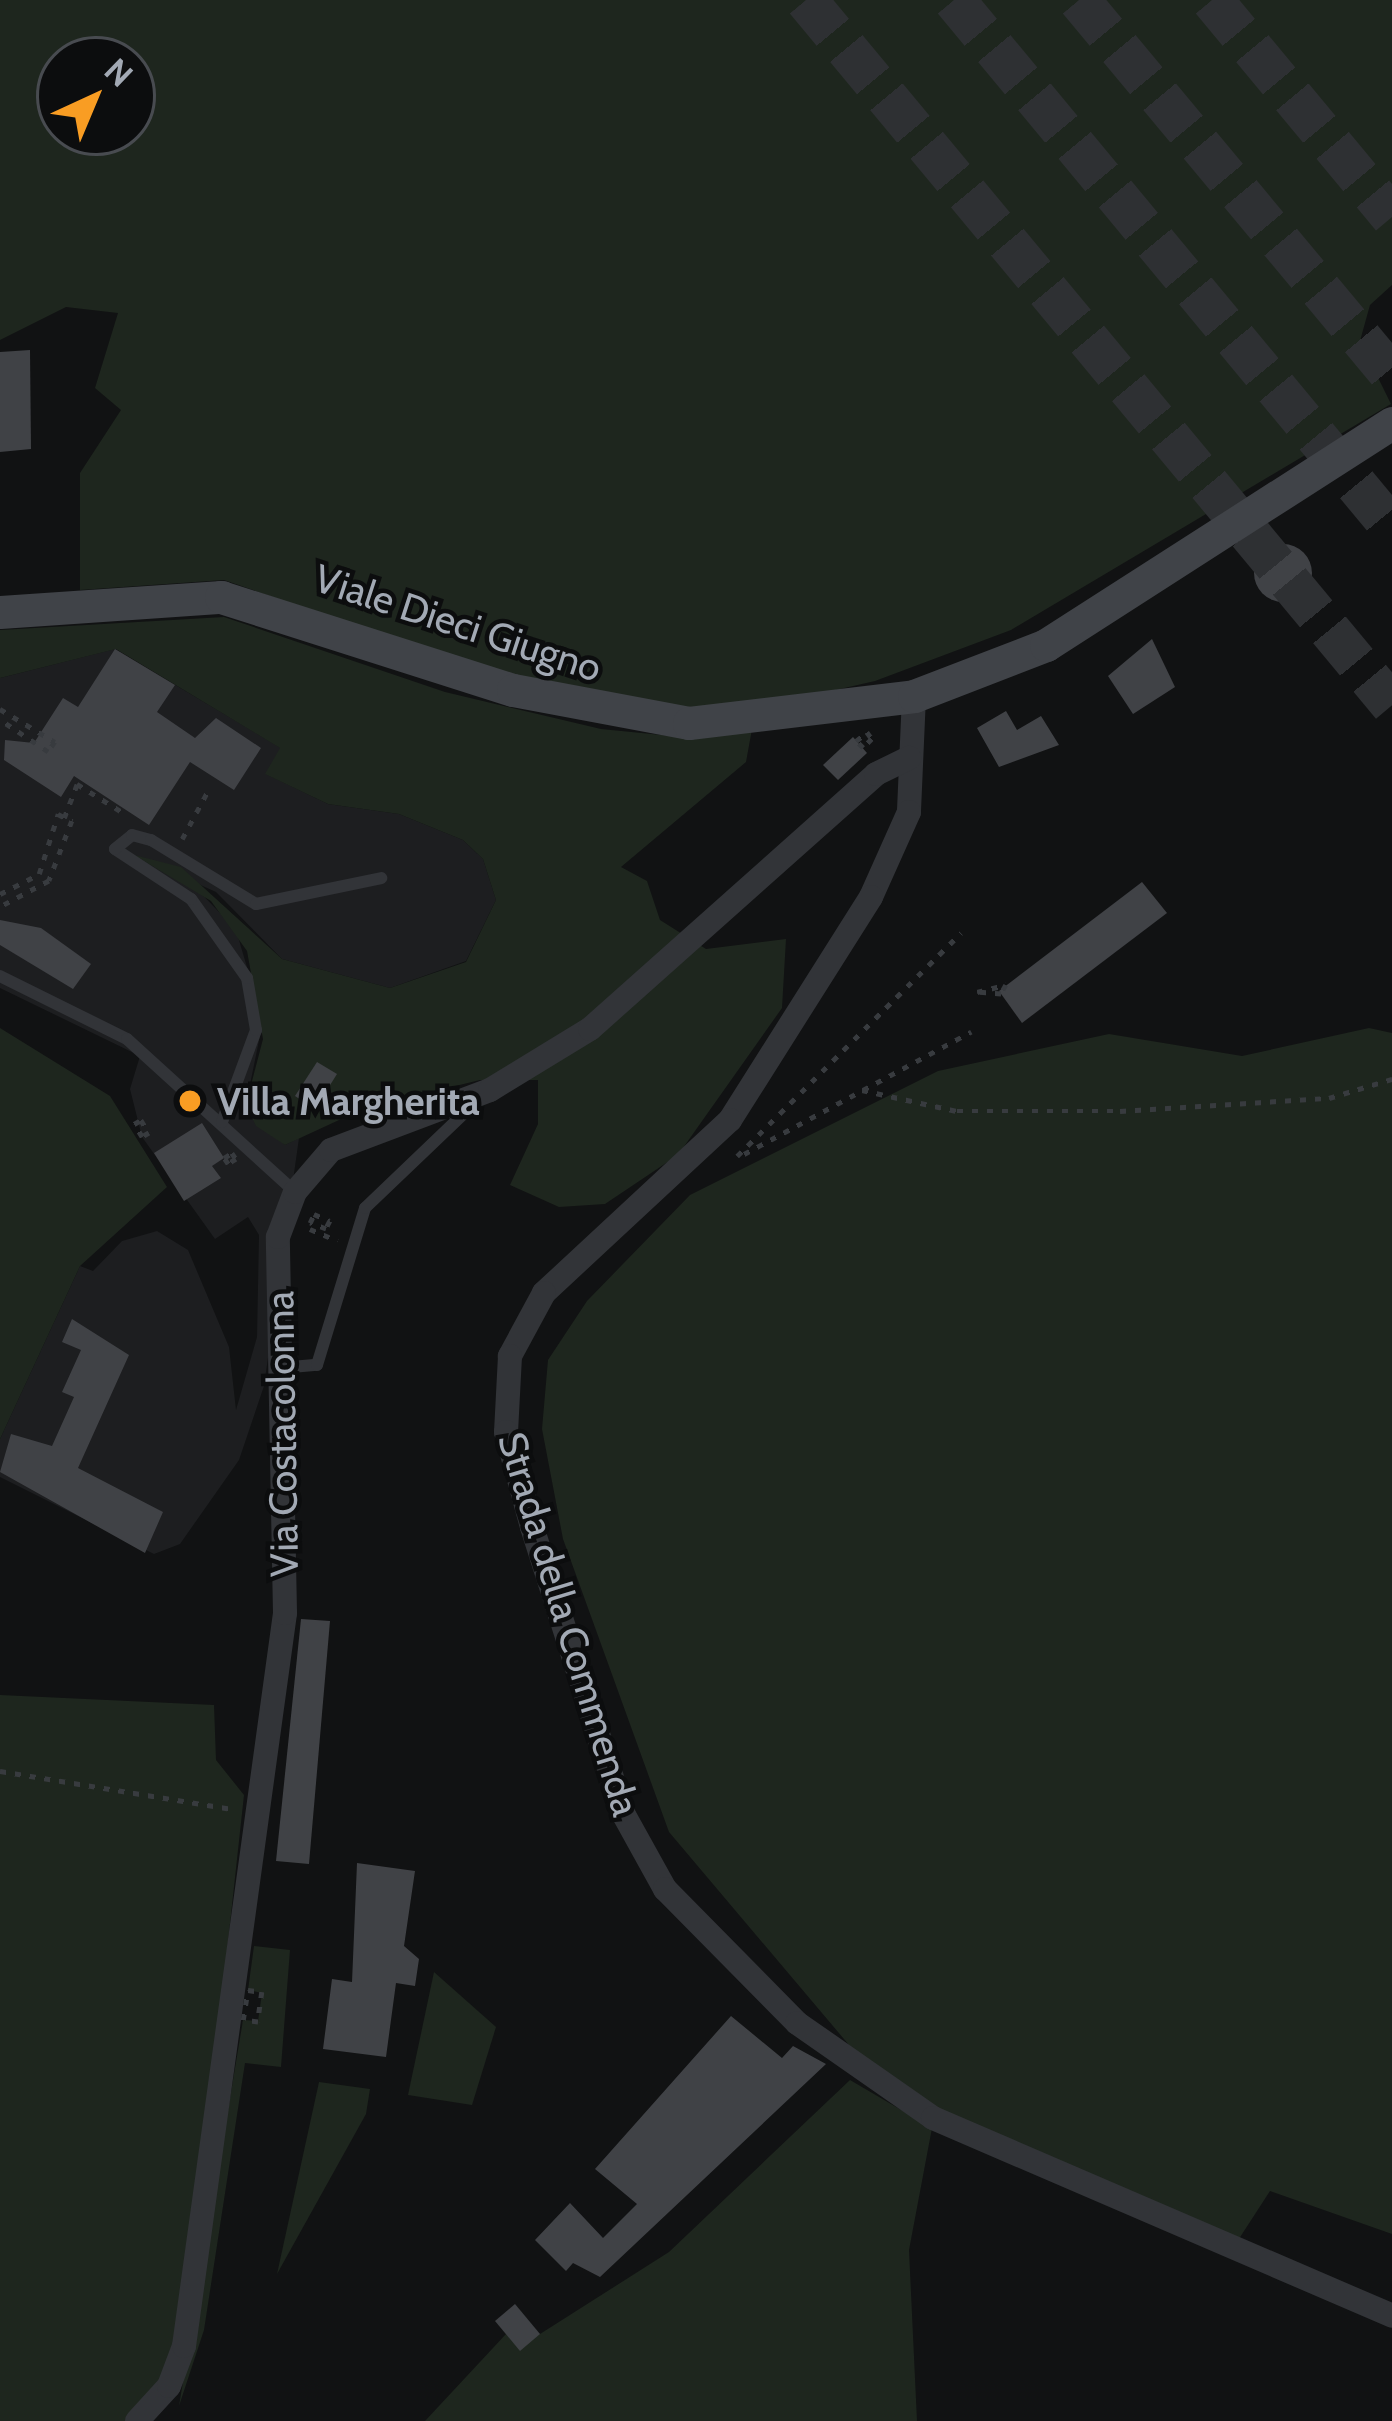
<!DOCTYPE html>
<html>
<head>
<meta charset="utf-8">
<style>
  body { margin:0 }
  #map { position:relative; width:1392px; height:2421px; overflow:hidden; background:#111213; font-family:Cabin,sans-serif }
  div>[style] { position:absolute }
  [style*='--x'] { left:calc(var(--x)*1px); top:calc(var(--y)*1px); width:calc(var(--w)*1px); rotate:calc(var(--a)*1deg) }
  .built>* { inset:0; background:#1d1e20 }
  .green>* { inset:0; background:#1e261e }
  .building>* { inset:0; background:#404246 }
  .round { border-radius:50% }
  .highway-tunnel>* { height:42px; margin-top:-21px; transform-origin:0; background:repeating-linear-gradient(90deg,#2e3033 0 42px,transparent 0 63px) }
  .path>* { height:4.5px; margin-top:-2.25px; transform-origin:0; background:repeating-linear-gradient(90deg,#383b3f 0 6px,transparent 0 15px) }
  .lane>* { height:12px; margin:-6px; padding:0 6px; transform-origin:6px; border-radius:6px; background:#323438 }
  .street>* { height:24px; margin:-12px; padding:0 12px; transform-origin:12px; border-radius:12px; background:#323438 }
  .secondary>* { height:33px; margin:-16.5px; padding:0 16.5px; transform-origin:16.5px; border-radius:16.5px; background:#404348 }
  .dots>* { width:33px; height:33px; translate:-50% -50%; box-sizing:border-box; border:6px solid #0c0d0e; border-radius:50% }
  span { translate:-50% -50%; white-space:nowrap; text-align:center; line-height:1.15; -webkit-text-stroke:9px #0c0d0e; paint-order:stroke }
  .street-label { font-size:39px; color:#a2a9b4 }
  .poi-label { font-size:39px; color:#a2a9b4; font-weight:700 }
  .left { translate:0 -50%; text-align:left }
  .north { position:absolute; left:36px; top:36px; width:120px; height:120px; box-sizing:border-box; background:#0c0d0e; border:3px solid #484b50; border-radius:50%; rotate:44deg; font-size:33px; font-weight:700; line-height:48px; text-align:center; color:#a2a9b4 }
  .north::after { content:''; display:block; margin:auto; width:42px; height:54px; background:#f99d23; clip-path:polygon(50% 0,100% 100%,50% 72%,0 100%) }
</style>
</head>
<body>
<div id="map">
  <div class="built">
    <div style="clip-path:polygon(115px 649px,281px 748px,266px 774px,328px 804px,399px 814px,463px 840px,483px 859px,496px 900px,466px 961px,390px 988px,282px 959px,216px 892px,136px 856px,198px 890px,236px 930px,263px 1021px,246px 1104px,285px 1145px,299px 1138px,264px 1386px,239px 1460px,180px 1544px,154px 1554px,0 1477px,0 1439px,80px 1266px,93px 1271px,122px 1241px,157px 1231px,188px 1250px,229px 1347px,236px 1410px,257px 1337px,259px 1235px,248px 1217px,215px 1239px,142px 1137px,130px 1089px,140px 1056px,0 988px,0 678px)"></div>
  </div>
  <div class="green">
    <div style="clip-path:polygon(evenodd,0 0,1392px 0,1392px 285px,1370px 305px,1360px 341px,1391px 404px,1011px 630px,875px 681px,770px 705px,664px 711px,457px 661px,224px 580px,80px 590px,80px 473px,121px 410px,95px 388px,118px 313px,66px 307px,0 340px,0 0,60px 60px,132px 60px,132px 132px,60px 132px,60px 60px)"></div>
    <div style="clip-path:polygon(224px 617px,445px 692px,601px 729px,692px 738px,752px 729px,746px 762px,621px 867px,647px 881px,660px 920px,706px 949px,786px 939px,782px 1008px,678px 1155px,605px 1204px,559px 1207px,510px 1185px,538px 1124px,538px 1080px,480px 1080px,365px 1108px,285px 1145px,256px 1126px,246px 1104px,263px 1039px,247px 951px,211px 901px,134px 855px,181px 867px,282px 959px,390px 988px,466px 962px,496px 900px,483px 859px,463px 840px,399px 814px,328px 804px,265px 774px,280px 748px,116px 649px,0 678px,0 630px)"></div>
    <div style="clip-path:polygon(0 1028px,110px 1096px,167px 1187px,80px 1266px,0 1439px)"></div>
    <div style="clip-path:polygon(1369px 1028px,1392px 1033px,1392px 2234px,1270px 2191px,1235px 2245px,933px 2118px,849px 2045px,669px 1832px,563px 1539px,542px 1429px,548px 1360px,587px 1301px,690px 1195px,938px 1071px,1109px 1034px,1242px 1056px)"></div>
    <div style="clip-path:polygon(0 1695px,214px 1705px,216px 1760px,244px 1795px,184px 2346px,137px 2421px,0 2421px)"></div>
    <div style="clip-path:polygon(254px 1946px,290px 1950px,281px 2067px,245px 2063px,204px 2330px,179px 2406px,243px 2020px,258px 2021px,262px 1993px,248px 1990px)"></div>
    <div style="clip-path:polygon(434px 1972px,496px 2027px,472px 2105px,408px 2095px)"></div>
    <div style="clip-path:polygon(850px 2080px,932px 2128px,909px 2250px,917px 2421px,425px 2421px,506px 2334px,540px 2334px,669px 2252px)"></div>
    <div style="clip-path:polygon(319px 2082px,370px 2089px,366px 2114px,277px 2274px)"></div>
  </div>
  <div class="building">
    <div style="clip-path:polygon(30px 350px,31px 449px,0 452px,0 352px)"></div>
    <div class="round" style="left:1254px;top:544px;width:58px;height:58px"></div>
    <div style="clip-path:polygon(1152px 639px,1175px 687px,1133px 714px,1108px 676px)"></div>
    <div style="clip-path:polygon(115px 649px,175px 685px,157px 712px,195px 738px,216px 718px,261px 748px,234px 790px,190px 762px,149px 825px,74px 776px,61px 797px,4px 760px,5px 740px,34px 743px,63px 698px,78px 707px)"></div>
    <div style="clip-path:polygon(1006px 711px,1017px 730px,1041px 716px,1059px 745px,999px 767px,977px 728px)"></div>
    <div style="clip-path:polygon(853px 737px,867px 753px,838px 780px,823px 765px)"></div>
    <div style="clip-path:polygon(1142px 882px,1167px 913px,1022px 1023px,999px 991px)"></div>
    <div style="clip-path:polygon(0 920px,41px 928px,91px 964px,73px 989px,0 945px)"></div>
    <div style="clip-path:polygon(317px 1062px,337px 1074px,315px 1109px,295px 1096px)"></div>
    <div style="clip-path:polygon(202px 1123px,224px 1158px,212px 1166px,221px 1178px,184px 1201px,154px 1153px)"></div>
    <div style="clip-path:polygon(72px 1319px,129px 1355px,78px 1468px,163px 1512px,145px 1553px,0 1472px,11px 1434px,52px 1446px,74px 1397px,62px 1392px,81px 1350px,62px 1342px)"></div>
    <div style="clip-path:polygon(301px 1619px,330px 1621px,309px 1864px,276px 1861px)"></div>
    <div style="clip-path:polygon(357px 1863px,415px 1871px,404px 1946px,419px 1959px,415px 1986px,396px 1983px,386px 2057px,323px 2049px,332px 1979px,352px 1982px)"></div>
    <div style="clip-path:polygon(731px 2016px,782px 2058px,793px 2046px,826px 2064px,600px 2277px,573px 2263px,566px 2271px,535px 2240px,570px 2203px,603px 2238px,637px 2204px,595px 2169px)"></div>
    <div style="clip-path:polygon(515px 2304px,540px 2334px,520px 2351px,495px 2321px)"></div>
  </div>
  <div class="highway-tunnel">
    <div style="--x:806;--y:0;--w:917;--a:50.27"></div>
    <div style="--x:954;--y:0;--w:686;--a:50.32"></div>
    <div style="--x:1079;--y:0;--w:489;--a:50.2"></div>
    <div style="--x:1212;--y:0;--w:282;--a:50.3"></div>
  </div>
  <div class="path">
    <div style="--x:0;--y:709;--w:64;--a:31"></div>
    <div style="--x:55;--y:742;--w:12;--a:125"></div>
    <div style="--x:48;--y:752;--w:58;--a:-146.3"></div>
    <div style="--x:867;--y:732;--w:9;--a:54"></div>
    <div style="--x:872;--y:739;--w:13;--a:135"></div>
    <div style="--x:863;--y:748;--w:10;--a:-135"></div>
    <div style="--x:856;--y:741;--w:14;--a:-39"></div>
    <div style="--x:64;--y:818;--w:36;--a:-69"></div>
    <div style="--x:77;--y:784;--w:59;--a:31.8"></div>
    <div style="--x:182;--y:839;--w:59;--a:-61.7"></div>
    <div style="--x:0;--y:894;--w:44;--a:-27.1"></div>
    <div style="--x:39;--y:874;--w:63;--a:-72.4"></div>
    <div style="--x:58;--y:814;--w:16;--a:27"></div>
    <div style="--x:72;--y:821;--w:64;--a:111"></div>
    <div style="--x:49;--y:881;--w:55;--a:152"></div>
    <div style="--x:1006;--y:985;--w:10;--a:119"></div>
    <div style="--x:1001;--y:994;--w:24;--a:-175"></div>
    <div style="--x:977;--y:992;--w:30;--a:-14"></div>
    <div style="--x:862;--y:1090;--w:97;--a:12.5"></div>
    <div style="--x:957;--y:1111;--w:163;--a:0"></div>
    <div style="--x:1120;--y:1111;--w:209;--a:-3.6"></div>
    <div style="--x:1329;--y:1098;--w:66;--a:-16.8"></div>
    <div style="--x:141;--y:1120;--w:15;--a:58"></div>
    <div style="--x:149;--y:1133;--w:8;--a:150"></div>
    <div style="--x:142;--y:1137;--w:15;--a:-122"></div>
    <div style="--x:134;--y:1124;--w:8;--a:-30"></div>
    <div style="--x:232;--y:1153;--w:7;--a:56"></div>
    <div style="--x:236;--y:1159;--w:9;--a:148"></div>
    <div style="--x:228;--y:1164;--w:7;--a:-124"></div>
    <div style="--x:224;--y:1158;--w:9;--a:-32"></div>
    <div style="--x:744;--y:1154;--w:258;--a:-28.3"></div>
    <div style="--x:737;--y:1156;--w:316;--a:-44.9"></div>
    <div style="--x:314;--y:1214;--w:17;--a:24"></div>
    <div style="--x:330;--y:1221;--w:9;--a:117"></div>
    <div style="--x:326;--y:1229;--w:17;--a:-159"></div>
    <div style="--x:310;--y:1223;--w:10;--a:-66"></div>
    <div style="--x:310;--y:1229;--w:30;--a:23"></div>
    <div style="--x:0;--y:1771;--w:235;--a:9.3"></div>
    <div style="--x:248;--y:1990;--w:14;--a:8"></div>
    <div style="--x:262;--y:1992;--w:30;--a:98"></div>
    <div style="--x:258;--y:2022;--w:15;--a:-172"></div>
    <div style="--x:243;--y:2020;--w:30;--a:-81"></div>
  </div>
  <div class="lane">
    <div style="--x:0;--y:976;--w:142;--a:26.4"></div>
    <div style="--x:127;--y:1039;--w:227;--a:42.3"></div>
    <div style="--x:222;--y:1122;--w:98;--a:-69.7"></div>
    <div style="--x:256;--y:1030;--w:53;--a:-99.8"></div>
    <div style="--x:247;--y:978;--w:97;--a:-125.3"></div>
    <div style="--x:191;--y:899;--w:91;--a:-146.7"></div>
    <div style="--x:115;--y:849;--w:22;--a:-39"></div>
    <div style="--x:132;--y:835;--w:20;--a:15"></div>
    <div style="--x:151;--y:840;--w:123;--a:31.4"></div>
    <div style="--x:256;--y:904;--w:128;--a:-11.7"></div>
    <div style="--x:280;--y:1368;--w:37;--a:-5"></div>
    <div style="--x:317;--y:1365;--w:164;--a:-73"></div>
    <div style="--x:365;--y:1208;--w:155;--a:-43.7"></div>
  </div>
  <div class="street">
    <div style="--x:914;--y:696;--w:116;--a:92.5"></div>
    <div style="--x:909;--y:812;--w:93;--a:114.1"></div>
    <div style="--x:871;--y:897;--w:264;--a:122.3"></div>
    <div style="--x:730;--y:1120;--w:254;--a:137.1"></div>
    <div style="--x:544;--y:1293;--w:72;--a:118.4"></div>
    <div style="--x:510;--y:1356;--w:76;--a:93"></div>
    <div style="--x:506;--y:1432;--w:98;--a:74.7"></div>
    <div style="--x:532;--y:1527;--w:302;--a:72.3"></div>
    <div style="--x:624;--y:1815;--w:85;--a:61"></div>
    <div style="--x:665;--y:1889;--w:188;--a:45.4"></div>
    <div style="--x:797;--y:2023;--w:166;--a:34.9"></div>
    <div style="--x:933;--y:2118;--w:500;--a:23.3"></div>
    <div style="--x:137;--y:2421;--w:47;--a:-47.6"></div>
    <div style="--x:169;--y:2386;--w:43;--a:-69.4"></div>
    <div style="--x:184;--y:2346;--w:740;--a:-82.15"></div>
    <div style="--x:285;--y:1613;--w:376;--a:-91.1"></div>
    <div style="--x:278;--y:1237;--w:48;--a:-69.3"></div>
    <div style="--x:295;--y:1192;--w:55;--a:-49.4"></div>
    <div style="--x:331;--y:1150;--w:170;--a:-20.7"></div>
    <div style="--x:490;--y:1090;--w:117;--a:-31.4"></div>
    <div style="--x:590;--y:1029;--w:383;--a:-41.7"></div>
    <div style="--x:876;--y:774;--w:37;--a:-26"></div>
  </div>
  <div class="secondary">
    <div style="--x:0;--y:612;--w:222;--a:-3.9"></div>
    <div style="--x:221;--y:597;--w:306;--a:17.7"></div>
    <div style="--x:513;--y:690;--w:179;--a:10.6"></div>
    <div style="--x:689;--y:723;--w:227;--a:-6.8"></div>
    <div style="--x:914;--y:696;--w:142;--a:-21.1"></div>
    <div style="--x:1046;--y:645;--w:411;--a:-32.7"></div>
  </div>
  <div class="dots">
    <div style="left:190px;top:1101px;background:#f99d23"></div>
  </div>
  <div class="street-label">
    <span style="left:458px;top:623px;rotate:18deg">Viale Dieci Giugno</span>
    <span style="left:282px;top:1434px;rotate:-91deg">Via Costacolonna</span>
    <span style="left:569px;top:1624px;rotate:73deg">Strada della Commenda</span>
  </div>
  <div class="poi-label">
    <span class="left" style="left:217px;top:1101px">Villa Margherita</span>
  </div>
  <div class="north">N</div>
</div>
</body>
</html>
